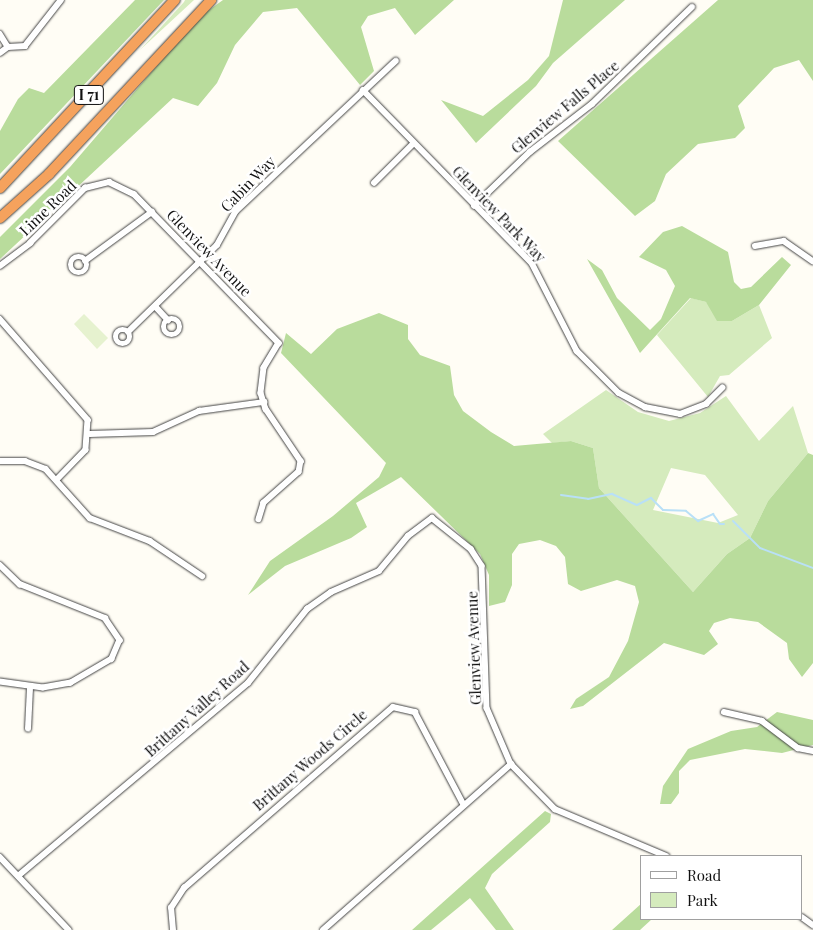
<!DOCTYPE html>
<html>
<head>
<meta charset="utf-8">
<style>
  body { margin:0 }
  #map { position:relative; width:813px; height:930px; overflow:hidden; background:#fffdf5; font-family:"Playfair Display",serif }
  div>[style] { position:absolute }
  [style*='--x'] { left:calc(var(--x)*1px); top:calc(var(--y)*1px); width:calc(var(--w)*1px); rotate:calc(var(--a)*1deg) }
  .green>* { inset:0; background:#d5ebbd }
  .forest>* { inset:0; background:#b9dc9c }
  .pitch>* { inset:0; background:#e6f2cf }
  .stream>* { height:2px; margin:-1px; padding:0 1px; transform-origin:1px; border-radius:1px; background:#b9e0f7 }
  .roads { filter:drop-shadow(0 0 1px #444) drop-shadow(0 0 1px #444) }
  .minor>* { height:5.5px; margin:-2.75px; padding:0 2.75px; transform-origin:2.75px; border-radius:2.75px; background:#fff }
  .minor>.ring { margin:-2.75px; padding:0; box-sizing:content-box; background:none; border:5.5px solid #fff; border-radius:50% }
  .motorway>* { height:10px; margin:-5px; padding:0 5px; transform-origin:5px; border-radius:5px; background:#f5a25d }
  span { translate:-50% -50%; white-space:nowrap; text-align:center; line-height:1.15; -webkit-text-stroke:5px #fff; paint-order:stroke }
  .shield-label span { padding:1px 4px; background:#fff; border:1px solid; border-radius:4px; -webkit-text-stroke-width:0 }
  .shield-label { font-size:14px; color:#111; font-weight:700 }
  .street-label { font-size:15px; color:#111 }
  .legend { position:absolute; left:640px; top:855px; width:162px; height:65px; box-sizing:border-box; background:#fff; border:1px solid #a0a0a0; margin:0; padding:6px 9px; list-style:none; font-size:15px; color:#111 }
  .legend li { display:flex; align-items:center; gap:10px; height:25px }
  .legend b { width:25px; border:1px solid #a0a0a0 }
</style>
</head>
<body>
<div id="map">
  <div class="green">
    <div style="clip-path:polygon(185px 0,194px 0,140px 50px,184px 2px)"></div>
    <div style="clip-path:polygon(691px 298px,706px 302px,732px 321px,759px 305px,772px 338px,729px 375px,720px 376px,708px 397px,657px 335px)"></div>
    <div style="clip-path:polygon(evenodd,606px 390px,638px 412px,669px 421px,700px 413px,726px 396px,759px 441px,793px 406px,808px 453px,768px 501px,750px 538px,727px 554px,693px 592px,599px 488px,593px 448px,571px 441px,552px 443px,543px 434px,606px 390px,671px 468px,705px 475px,738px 515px,718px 523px,653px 510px,671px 468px)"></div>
  </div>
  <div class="forest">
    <div style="clip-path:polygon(135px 0,164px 0,0 174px,0 131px,18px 99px,29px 88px,44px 93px)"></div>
    <div style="clip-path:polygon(223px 0,454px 0,415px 35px,395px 8px,368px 16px,361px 27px,374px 71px,360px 85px,297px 8px,263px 12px,235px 45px,217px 83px,198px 106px,173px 98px,0 259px,0 237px,70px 167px,198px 18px)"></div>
    <div style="clip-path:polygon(563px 0,625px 0,553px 63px,536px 86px,476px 143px,441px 100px,483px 116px,528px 80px,549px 56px)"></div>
    <div style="clip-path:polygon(718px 0,813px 0,813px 81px,799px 60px,774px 68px,738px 106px,745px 128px,735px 138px,698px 144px,666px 174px,655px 201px,635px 216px,558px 141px)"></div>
    <div style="clip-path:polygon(682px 226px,728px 252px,734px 282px,741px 289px,751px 287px,782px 257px,791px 265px,759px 305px,732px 321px,717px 321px,706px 302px,690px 298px,640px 353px,587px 259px,602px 270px,617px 298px,650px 330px,661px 319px,675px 286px,666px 270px,639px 257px,663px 232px)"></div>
    <div style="clip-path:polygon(379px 313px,408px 325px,408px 339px,420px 355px,450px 366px,454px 395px,463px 411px,491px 432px,514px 446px,571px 441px,593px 448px,599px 488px,693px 592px,727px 554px,750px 538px,768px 501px,808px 453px,813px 455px,813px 663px,802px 677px,789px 659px,787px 643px,758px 622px,730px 618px,714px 623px,709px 631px,718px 644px,704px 655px,664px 643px,583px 706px,570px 709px,576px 699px,609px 677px,628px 641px,639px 602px,635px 586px,617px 580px,581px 591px,568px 584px,565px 557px,556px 546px,540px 540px,519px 544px,512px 554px,512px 585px,505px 602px,489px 606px,489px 575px,480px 554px,401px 477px,356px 503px,367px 527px,351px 538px,285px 566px,248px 595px,270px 561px,333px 516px,379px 477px,386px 463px,281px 353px,286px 333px,311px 354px,337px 329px)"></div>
    <div style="clip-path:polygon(777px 712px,813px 720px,813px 745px,782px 753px,745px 749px,690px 760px,679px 771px,679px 793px,671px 804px,660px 804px,663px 786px,688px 749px,731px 731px,757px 727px)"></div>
    <div style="clip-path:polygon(545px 811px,551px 814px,550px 822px,492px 874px,485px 888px,514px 930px,496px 930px,470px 898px,431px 930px,412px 930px)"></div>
    <div style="clip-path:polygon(642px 903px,642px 919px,652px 919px,640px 930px,612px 930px)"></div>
  </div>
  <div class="pitch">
    <div style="clip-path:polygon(84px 314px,108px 338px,97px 349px,74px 324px)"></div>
  </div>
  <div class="stream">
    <div style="--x:561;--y:495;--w:27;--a:8"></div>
    <div style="--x:588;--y:499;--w:25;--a:-12"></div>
    <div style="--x:612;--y:494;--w:27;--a:24"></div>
    <div style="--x:637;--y:505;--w:16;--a:-27"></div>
    <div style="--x:651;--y:498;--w:17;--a:45"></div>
    <div style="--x:663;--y:510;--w:23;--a:2"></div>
    <div style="--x:686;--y:511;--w:16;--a:40"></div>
    <div style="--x:698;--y:521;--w:17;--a:-25"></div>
    <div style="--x:713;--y:514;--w:12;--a:55"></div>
    <div style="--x:720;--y:524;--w:4;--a:0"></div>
    <div style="--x:733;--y:521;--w:38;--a:45"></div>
    <div style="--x:760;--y:548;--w:57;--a:20.7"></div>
  </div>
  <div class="roads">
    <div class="minor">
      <div style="--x:0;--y:34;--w:15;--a:58"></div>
      <div style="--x:8;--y:47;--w:17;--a:-3"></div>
      <div style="--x:25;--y:46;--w:58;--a:-52"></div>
      <div style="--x:0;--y:53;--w:10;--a:-37"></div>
      <div style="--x:363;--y:90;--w:242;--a:45.7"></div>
      <div style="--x:532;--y:263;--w:99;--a:62.9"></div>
      <div style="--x:577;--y:351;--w:59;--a:45"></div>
      <div style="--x:619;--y:393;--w:30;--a:28"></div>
      <div style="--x:645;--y:407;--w:36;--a:11"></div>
      <div style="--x:680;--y:414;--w:28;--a:-21"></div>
      <div style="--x:706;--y:404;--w:23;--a:-45"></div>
      <div style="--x:374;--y:183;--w:55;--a:-45"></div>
      <div style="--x:474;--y:206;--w:78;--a:-44"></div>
      <div style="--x:530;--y:152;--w:78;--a:-37.7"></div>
      <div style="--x:592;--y:104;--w:139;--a:-44.1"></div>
      <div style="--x:755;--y:246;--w:29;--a:-10"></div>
      <div style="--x:784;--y:241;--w:35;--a:35"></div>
      <div class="ring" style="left:71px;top:257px;width:10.5px;height:10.5px"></div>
      <div style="--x:85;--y:261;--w:83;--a:-36.2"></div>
      <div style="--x:0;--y:266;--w:38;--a:-37"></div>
      <div style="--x:30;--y:243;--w:78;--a:-45"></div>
      <div style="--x:85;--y:188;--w:25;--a:-14"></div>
      <div style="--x:109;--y:182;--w:28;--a:26"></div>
      <div style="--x:134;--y:194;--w:208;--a:45.8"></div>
      <div style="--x:279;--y:343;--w:29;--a:121"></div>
      <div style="--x:264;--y:368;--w:25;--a:97"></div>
      <div style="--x:261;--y:393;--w:17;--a:73"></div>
      <div style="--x:266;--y:409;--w:63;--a:56.1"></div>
      <div style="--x:301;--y:461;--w:11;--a:100"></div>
      <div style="--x:299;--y:472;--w:47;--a:138.5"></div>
      <div style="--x:264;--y:503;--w:17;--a:107"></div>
      <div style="--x:156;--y:307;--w:18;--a:47"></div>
      <div style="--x:0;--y:319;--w:134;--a:48.9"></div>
      <div style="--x:88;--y:420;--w:30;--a:94"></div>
      <div style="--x:86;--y:450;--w:40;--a:134"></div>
      <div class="ring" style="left:164px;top:319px;width:10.5px;height:10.5px"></div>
      <div class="ring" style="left:116px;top:330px;width:8.5px;height:8.5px"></div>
      <div style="--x:128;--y:332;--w:124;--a:-44.3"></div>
      <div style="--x:217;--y:245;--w:39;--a:-61"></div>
      <div style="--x:236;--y:211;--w:219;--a:-43.2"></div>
      <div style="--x:90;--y:434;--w:63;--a:-1.8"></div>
      <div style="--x:153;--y:432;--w:51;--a:-24.5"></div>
      <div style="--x:199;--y:411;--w:66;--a:-7.9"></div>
      <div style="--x:0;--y:461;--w:25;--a:0"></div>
      <div style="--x:25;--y:461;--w:22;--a:21"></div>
      <div style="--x:46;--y:469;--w:66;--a:48.1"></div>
      <div style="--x:90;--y:518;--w:64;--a:21"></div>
      <div style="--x:150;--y:541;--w:63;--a:33.9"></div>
      <div style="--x:0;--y:565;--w:28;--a:44"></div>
      <div style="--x:20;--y:584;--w:92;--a:21.8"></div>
      <div style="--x:105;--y:618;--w:27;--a:56"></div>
      <div style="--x:120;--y:640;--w:21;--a:113"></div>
      <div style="--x:112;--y:659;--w:48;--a:149.7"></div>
      <div style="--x:71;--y:683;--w:28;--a:170"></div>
      <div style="--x:43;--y:688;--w:43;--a:-172.1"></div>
      <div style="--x:724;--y:712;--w:39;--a:13"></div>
      <div style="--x:762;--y:721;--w:45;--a:36.9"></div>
      <div style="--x:798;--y:748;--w:15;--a:11"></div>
      <div style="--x:28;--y:729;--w:41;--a:-87.2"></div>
      <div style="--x:0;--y:857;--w:100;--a:46.6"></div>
      <div style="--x:18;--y:876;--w:300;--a:-40"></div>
      <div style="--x:248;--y:683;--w:95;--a:-51.4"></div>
      <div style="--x:307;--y:609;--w:29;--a:-35"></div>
      <div style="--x:331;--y:592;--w:52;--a:-23.6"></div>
      <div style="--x:379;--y:571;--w:45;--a:-50.4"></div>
      <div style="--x:408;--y:536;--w:30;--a:-37"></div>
      <div style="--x:432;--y:518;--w:50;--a:38.5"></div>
      <div style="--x:471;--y:549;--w:20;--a:57"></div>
      <div style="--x:482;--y:566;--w:142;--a:88"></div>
      <div style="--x:487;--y:708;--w:61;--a:66.8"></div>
      <div style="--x:511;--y:764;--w:63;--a:45.6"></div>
      <div style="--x:555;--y:809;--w:121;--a:22.9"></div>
      <div style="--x:802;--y:917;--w:14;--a:36"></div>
      <div style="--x:173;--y:930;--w:22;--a:-95"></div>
      <div style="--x:171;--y:908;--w:24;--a:-57"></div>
      <div style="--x:184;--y:888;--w:276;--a:-40.9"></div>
      <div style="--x:393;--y:707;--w:23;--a:13"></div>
      <div style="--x:415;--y:712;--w:105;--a:62.2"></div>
      <div style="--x:323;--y:930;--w:251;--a:-41.4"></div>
    </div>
    <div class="motorway">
      <div style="--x:0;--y:188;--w:257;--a:-47.1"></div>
      <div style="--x:0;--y:218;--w:66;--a:-41.9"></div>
      <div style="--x:49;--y:174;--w:238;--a:-47"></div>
    </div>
  </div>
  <div class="shield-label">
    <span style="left:89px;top:95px">I 71</span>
  </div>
  <div class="street-label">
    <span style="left:565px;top:107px;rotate:-40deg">Glenview Falls Place</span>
    <span style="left:248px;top:184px;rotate:-46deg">Cabin Way</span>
    <span style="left:48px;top:208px;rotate:-44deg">Lime Road</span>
    <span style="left:499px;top:214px;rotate:46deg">Glenview Park Way</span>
    <span style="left:209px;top:253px;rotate:46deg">Glenview Avenue</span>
    <span style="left:474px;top:648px;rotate:-92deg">Glenview Avenue</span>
    <span style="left:197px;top:709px;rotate:-42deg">Brittany Valley Road</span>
    <span style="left:310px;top:760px;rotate:-41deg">Brittany Woods Circle</span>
  </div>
  <ul class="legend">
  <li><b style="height:6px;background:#fff"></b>Road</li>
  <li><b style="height:14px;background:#d5ebbd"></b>Park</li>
  </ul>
</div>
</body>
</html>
